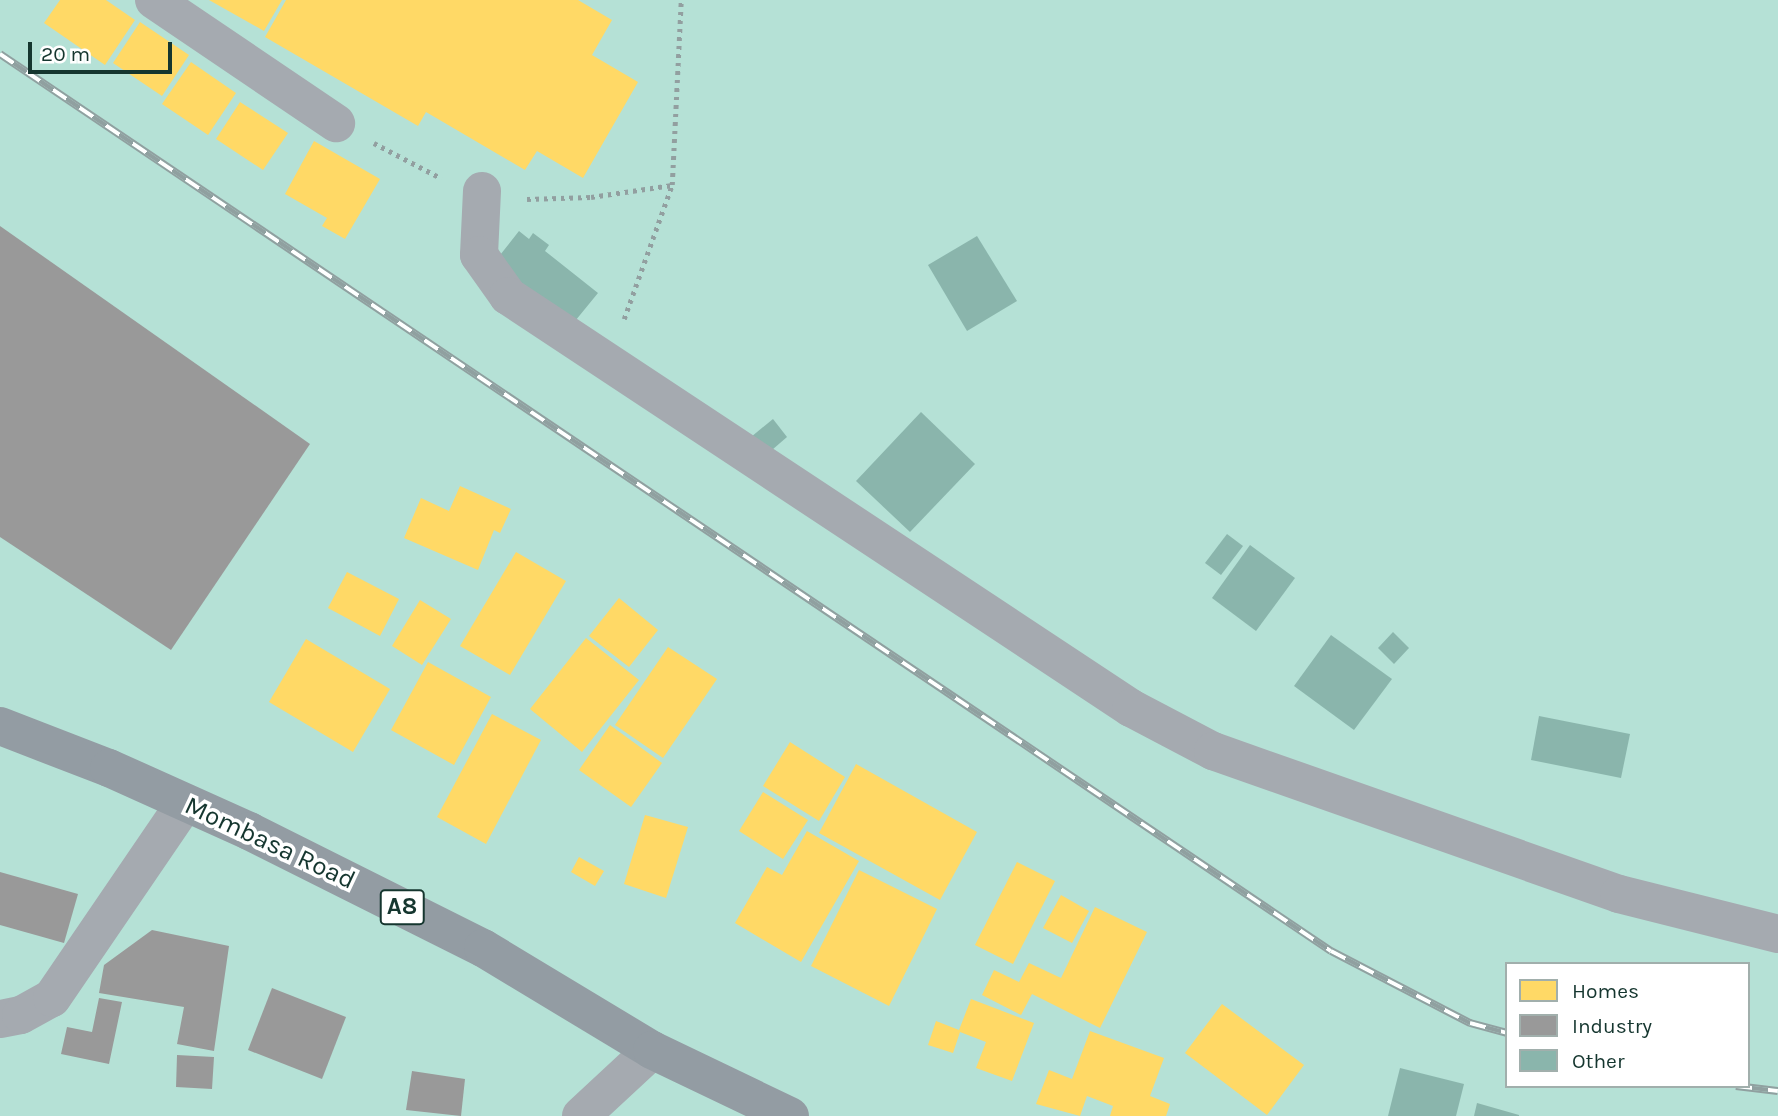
<!DOCTYPE html>
<html>
<head>
<meta charset="utf-8">
<style>
  body { margin:0 }
  #map { position:relative; width:1778px; height:1116px; overflow:hidden; background:#b5e1d6; font-family:Karla,sans-serif }
  div>[style] { position:absolute }
  [style*='--x'] { left:calc(var(--x)*1px); top:calc(var(--y)*1px); width:calc(var(--w)*1px); rotate:calc(var(--a)*1deg) }
  .homes>* { inset:0; background:#ffd966 }
  .industry>* { inset:0; background:#999 }
  .building>* { inset:0; background:#8ab5ac }
  .path>* { height:4.5px; margin-top:-2.25px; transform-origin:0; background:repeating-linear-gradient(90deg,#929fa0 0 3.5px,transparent 0 8.5px) }
  .minor>* { height:38px; margin:-19px; padding:0 19px; transform-origin:19px; border-radius:19px; background:#a5aab0 }
  .highway>* { height:38px; margin:-19px; padding:0 19px; transform-origin:19px; border-radius:19px; background:#939ca3 }
  .rail>* { height:8px; margin-top:-4px; transform-origin:0; background:repeating-linear-gradient(90deg,#fff 0 16px,#90a0a0 0 32px); box-sizing:border-box; border-block:2px solid #90a0a0 }
  span { translate:-50% -50%; white-space:nowrap; text-align:center; line-height:1.15; -webkit-text-stroke:7px #fff; paint-order:stroke }
  .shield-label span { padding:2px 5px; background:#fff; border:2px solid; border-radius:5px; -webkit-text-stroke-width:0 }
  .shield-label { font-size:24px; color:#15362f; font-weight:700 }
  .street-label { font-size:26px; color:#15362f }
  .legend { position:absolute; left:1505px; top:962px; width:245px; height:126px; box-sizing:border-box; background:#fff; border:2px solid #a1afac; margin:0; padding:9px 12px; list-style:none; font-size:21px; color:#15362f }
  .legend li { display:flex; align-items:center; gap:14px; height:35px }
  .legend b { width:35px; border:2px solid #a1afac }
  .scale { position:absolute; left:28px; top:42px; width:144px; height:32px; box-sizing:border-box; border:4px solid #15362f; border-top:0; padding-left:9px; font-size:21px; line-height:24px; white-space:nowrap; color:#15362f; -webkit-text-stroke:5px #fff; paint-order:stroke }
</style>
</head>
<body>
<div id="map">
  <div class="homes">
    <div style="clip-path:polygon(60px 0,106px 0,135px 20px,105px 65px,44px 23px)"></div>
    <div style="clip-path:polygon(209px 0,282px 0,264px 31px)"></div>
    <div style="clip-path:polygon(286px 0,578px 0,612px 20px,592px 55px,638px 82px,583px 178px,537px 151px,525px 170px,426px 112px,418px 126px,265px 37px)"></div>
    <div style="clip-path:polygon(140px 22px,189px 55px,162px 96px,113px 63px)"></div>
    <div style="clip-path:polygon(191px 62px,236px 93px,208px 135px,162px 104px)"></div>
    <div style="clip-path:polygon(240px 102px,288px 133px,263px 170px,216px 139px)"></div>
    <div style="clip-path:polygon(314px 141px,380px 179px,345px 239px,322px 226px,327px 218px,285px 194px)"></div>
    <div style="clip-path:polygon(460px 486px,511px 509px,500px 533px,494px 530px,478px 570px,404px 538px,421px 498px,449px 511px)"></div>
    <div style="clip-path:polygon(516px 552px,566px 581px,510px 675px,460px 646px)"></div>
    <div style="clip-path:polygon(347px 572px,399px 599px,380px 636px,328px 608px)"></div>
    <div style="clip-path:polygon(619px 598px,658px 630px,629px 667px,589px 636px)"></div>
    <div style="clip-path:polygon(420px 600px,451px 619px,422px 665px,392px 646px)"></div>
    <div style="clip-path:polygon(586px 638px,639px 680px,582px 752px,530px 709px)"></div>
    <div style="clip-path:polygon(306px 639px,390px 689px,353px 752px,269px 702px)"></div>
    <div style="clip-path:polygon(668px 647px,717px 679px,663px 758px,615px 725px)"></div>
    <div style="clip-path:polygon(428px 662px,491px 697px,454px 765px,391px 730px)"></div>
    <div style="clip-path:polygon(492px 714px,541px 740px,486px 844px,437px 817px)"></div>
    <div style="clip-path:polygon(610px 725px,662px 763px,631px 807px,579px 770px)"></div>
    <div style="clip-path:polygon(790px 742px,845px 777px,819px 821px,763px 786px)"></div>
    <div style="clip-path:polygon(856px 764px,977px 832px,940px 900px,819px 833px)"></div>
    <div style="clip-path:polygon(763px 792px,808px 820px,783px 859px,739px 831px)"></div>
    <div style="clip-path:polygon(645px 815px,688px 827px,666px 898px,624px 884px)"></div>
    <div style="clip-path:polygon(807px 831px,859px 861px,801px 962px,735px 923px,767px 867px,782px 875px)"></div>
    <div style="clip-path:polygon(579px 857px,604px 871px,595px 886px,571px 872px)"></div>
    <div style="clip-path:polygon(1017px 862px,1055px 881px,1013px 964px,975px 945px)"></div>
    <div style="clip-path:polygon(859px 870px,937px 909px,889px 1006px,811px 966px)"></div>
    <div style="clip-path:polygon(1061px 895px,1089px 911px,1072px 943px,1043px 928px)"></div>
    <div style="clip-path:polygon(1095px 907px,1147px 932px,1100px 1028px,1032px 994px,1021px 1015px,982px 995px,994px 970px,1019px 982px,1029px 963px,1061px 978px)"></div>
    <div style="clip-path:polygon(971px 999px,1034px 1023px,1012px 1081px,976px 1068px,986px 1042px,960px 1032px,953px 1053px,928px 1045px,936px 1021px,959px 1030px)"></div>
    <div style="clip-path:polygon(1222px 1004px,1304px 1065px,1267px 1115px,1185px 1053px)"></div>
    <div style="clip-path:polygon(1090px 1031px,1164px 1058px,1150px 1096px,1170px 1104px,1166px 1116px,1110px 1116px,1113px 1106px,1087px 1096px,1080px 1116px,1036px 1104px,1049px 1070px,1072px 1079px)"></div>
  </div>
  <div class="industry">
    <div style="clip-path:polygon(0 226px,310px 444px,171px 650px,0 537px)"></div>
    <div style="clip-path:polygon(0 872px,78px 894px,64px 943px,0 925px)"></div>
    <div style="clip-path:polygon(152px 930px,229px 946px,214px 1051px,177px 1044px,184px 1007px,99px 993px,104px 965px)"></div>
    <div style="clip-path:polygon(272px 988px,346px 1017px,322px 1079px,248px 1050px)"></div>
    <div style="clip-path:polygon(99px 998px,122px 1002px,109px 1064px,61px 1054px,67px 1027px,92px 1032px)"></div>
    <div style="clip-path:polygon(177px 1055px,214px 1057px,212px 1089px,176px 1087px)"></div>
    <div style="clip-path:polygon(412px 1071px,465px 1079px,461px 1116px,406px 1110px)"></div>
  </div>
  <div class="building">
    <div style="clip-path:polygon(519px 231px,529px 239px,533px 233px,549px 245px,545px 251px,598px 293px,571px 326px,493px 264px)"></div>
    <div style="clip-path:polygon(977px 236px,1017px 301px,967px 331px,928px 265px)"></div>
    <div style="clip-path:polygon(921px 412px,975px 464px,910px 532px,856px 481px)"></div>
    <div style="clip-path:polygon(773px 419px,787px 437px,765px 456px,751px 437px)"></div>
    <div style="clip-path:polygon(1227px 534px,1243px 546px,1221px 575px,1205px 563px)"></div>
    <div style="clip-path:polygon(1250px 545px,1295px 578px,1256px 631px,1212px 598px)"></div>
    <div style="clip-path:polygon(1393px 632px,1409px 648px,1394px 664px,1378px 648px)"></div>
    <div style="clip-path:polygon(1331px 635px,1392px 679px,1354px 730px,1294px 686px)"></div>
    <div style="clip-path:polygon(1539px 716px,1630px 734px,1621px 778px,1531px 760px)"></div>
    <div style="clip-path:polygon(1400px 1068px,1464px 1084px,1456px 1116px,1388px 1116px)"></div>
    <div style="clip-path:polygon(1477px 1103px,1519px 1115px,1519px 1116px,1474px 1116px)"></div>
  </div>
  <div class="path">
    <div style="--x:374;--y:143;--w:76;--a:27.6"></div>
    <div style="--x:527;--y:199;--w:64;--a:-1.8"></div>
    <div style="--x:591;--y:197;--w:82;--a:-8.4"></div>
    <div style="--x:624;--y:319;--w:142;--a:-70.3"></div>
    <div style="--x:672;--y:185;--w:185;--a:-87.2"></div>
  </div>
  <div class="minor">
    <div style="--x:154;--y:0;--w:220;--a:34.1"></div>
    <div style="--x:482;--y:191;--w:64;--a:92.7"></div>
    <div style="--x:479;--y:255;--w:50;--a:54.7"></div>
    <div style="--x:508;--y:296;--w:747;--a:33.48"></div>
    <div style="--x:1131;--y:708;--w:93;--a:27.7"></div>
    <div style="--x:1213;--y:751;--w:430;--a:19.4"></div>
    <div style="--x:1619;--y:894;--w:164;--a:14.1"></div>
    <div style="--x:0;--y:1019;--w:21;--a:-11"></div>
    <div style="--x:21;--y:1015;--w:35;--a:-29"></div>
    <div style="--x:52;--y:998;--w:236;--a:-55.7"></div>
    <div style="--x:581;--y:1116;--w:97;--a:-42.9"></div>
  </div>
  <div class="highway">
    <div style="--x:0;--y:726;--w:117;--a:21.1"></div>
    <div style="--x:109;--y:768;--w:154;--a:24.2"></div>
    <div style="--x:249;--y:831;--w:262;--a:26.6"></div>
    <div style="--x:483;--y:948;--w:197;--a:31.1"></div>
    <div style="--x:652;--y:1050;--w:153;--a:25.6"></div>
  </div>
  <div class="rail">
    <div style="--x:0;--y:54;--w:1605;--a:33.98"></div>
    <div style="--x:1331;--y:951;--w:157;--a:27.4"></div>
    <div style="--x:1470;--y:1023;--w:38;--a:15"></div>
    <div style="--x:1736;--y:1086;--w:42;--a:6.8"></div>
  </div>
  <div class="shield-label">
    <span style="left:402px;top:907px">A8</span>
  </div>
  <div class="street-label">
    <span style="left:270px;top:843px;rotate:25deg">Mombasa Road</span>
  </div>
  <ul class="legend">
  <li><b style="height:19px;background:#ffd966"></b>Homes</li>
  <li><b style="height:19px;background:#999"></b>Industry</li>
  <li><b style="height:19px;background:#8ab5ac"></b>Other</li>
  </ul>
  <div class="scale">20 m</div>
</div>
</body>
</html>
